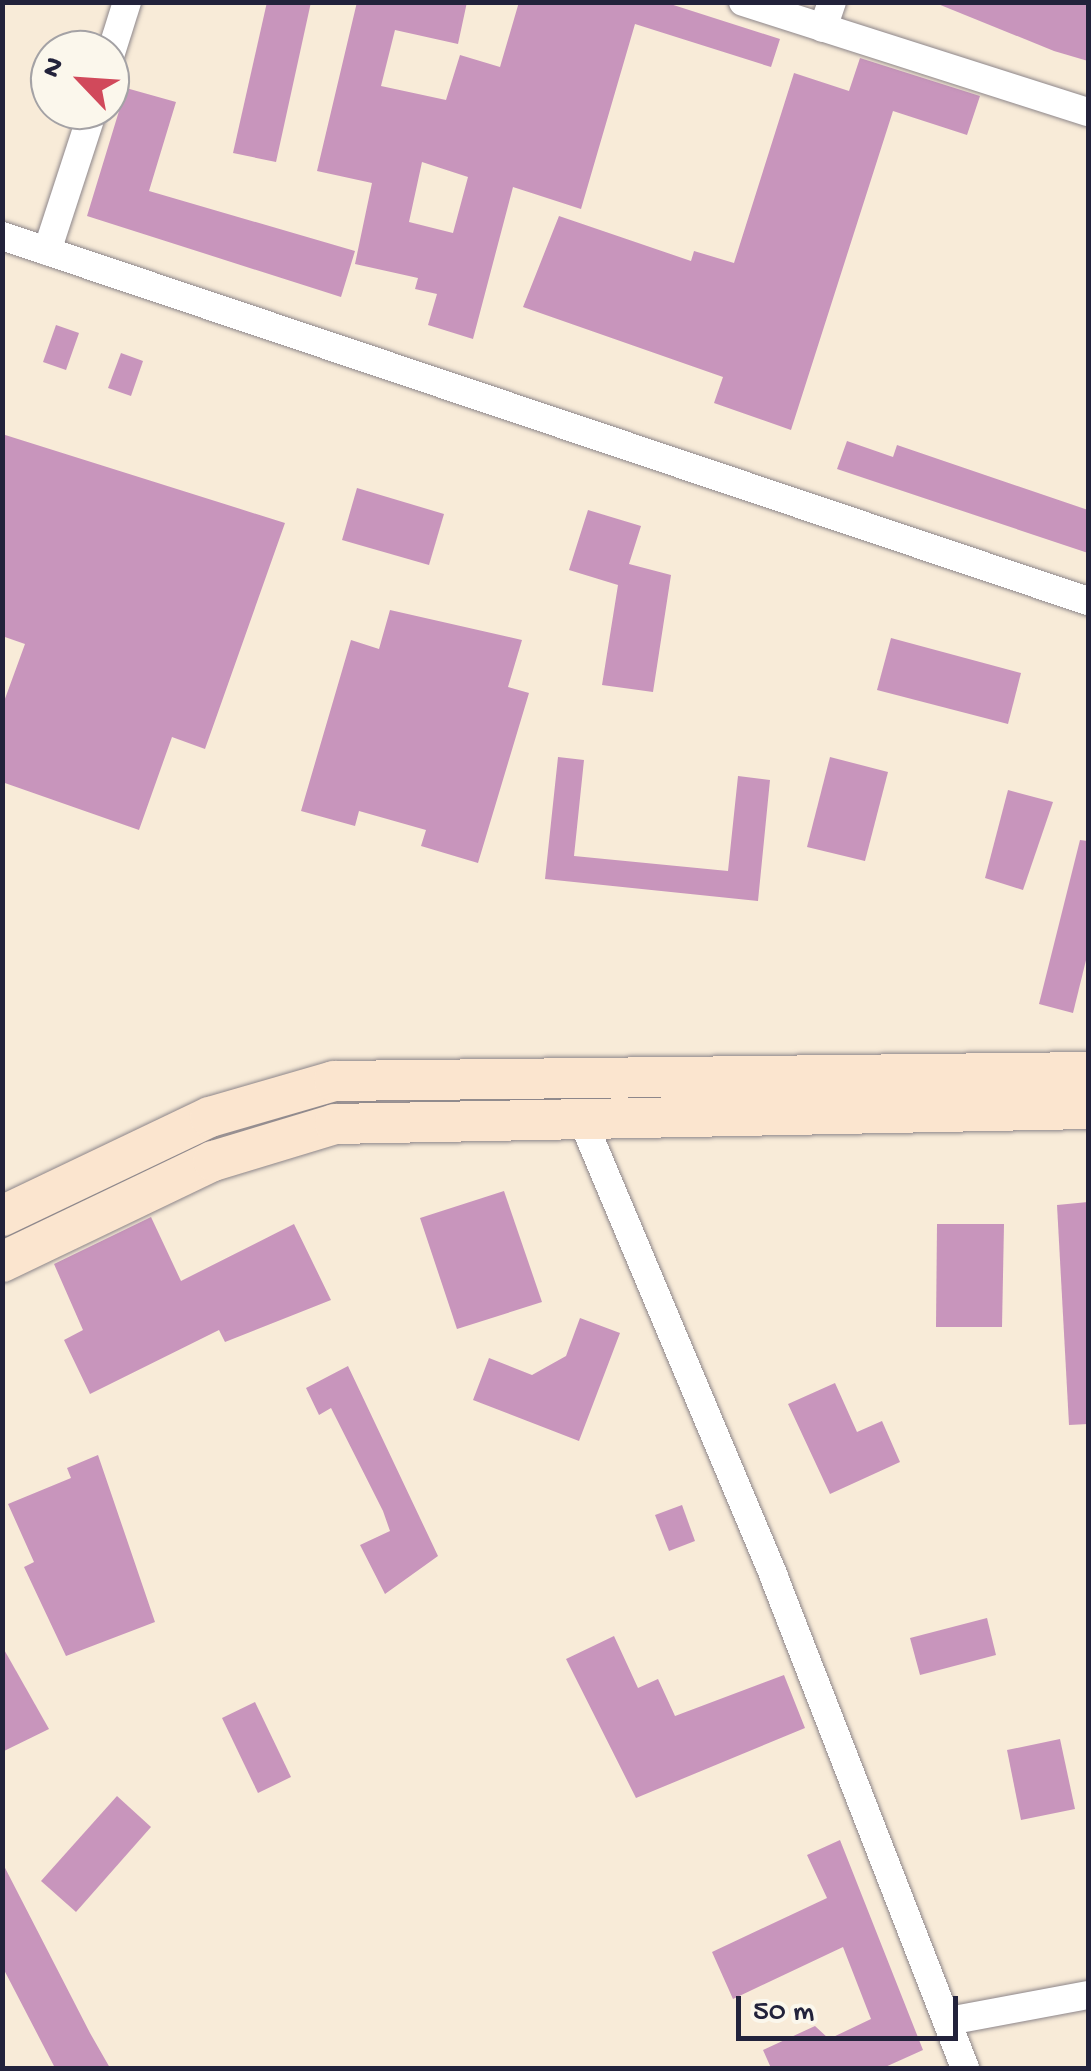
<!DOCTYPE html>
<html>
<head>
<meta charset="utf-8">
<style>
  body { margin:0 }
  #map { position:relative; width:1091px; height:2071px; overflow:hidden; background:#f8ebd8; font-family:"Gochi Hand",sans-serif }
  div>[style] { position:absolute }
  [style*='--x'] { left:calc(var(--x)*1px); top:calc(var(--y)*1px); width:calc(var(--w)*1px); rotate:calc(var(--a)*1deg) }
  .building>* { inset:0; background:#c895bc }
  .roads { filter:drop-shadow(0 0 2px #8d868a) drop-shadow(0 0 2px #8d868a) }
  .street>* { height:28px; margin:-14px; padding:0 14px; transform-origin:14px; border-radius:14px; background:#fff }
  .secondary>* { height:40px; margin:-20px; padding:0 20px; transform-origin:20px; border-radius:20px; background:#fbe5cf }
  span { translate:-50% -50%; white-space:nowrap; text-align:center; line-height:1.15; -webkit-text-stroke:8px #fbf7ec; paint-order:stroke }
  .frame { position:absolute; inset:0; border:5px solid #22223b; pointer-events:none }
  .north { position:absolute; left:30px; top:30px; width:100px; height:100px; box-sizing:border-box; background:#fbf7ec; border:2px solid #a4a2a5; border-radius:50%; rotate:295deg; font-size:28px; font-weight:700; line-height:40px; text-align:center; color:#22223b }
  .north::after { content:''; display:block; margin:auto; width:35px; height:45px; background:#d1495b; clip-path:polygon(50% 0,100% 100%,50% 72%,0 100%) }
  .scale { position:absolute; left:736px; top:1996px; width:222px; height:45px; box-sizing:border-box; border:5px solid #22223b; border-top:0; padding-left:12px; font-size:30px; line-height:35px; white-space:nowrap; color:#22223b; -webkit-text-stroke:8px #fbf7ec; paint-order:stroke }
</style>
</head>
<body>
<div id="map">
  <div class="building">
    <div style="clip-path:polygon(267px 2px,311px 2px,276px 162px,233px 153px)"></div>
    <div style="clip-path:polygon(evenodd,357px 2px,467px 2px,458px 44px,395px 30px,381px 86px,446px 100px,460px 55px,500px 67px,519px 2px,664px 2px,780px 39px,771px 67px,635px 24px,581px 209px,513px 187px,473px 339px,428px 325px,437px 294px,415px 289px,418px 278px,355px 264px,372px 183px,317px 171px,357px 2px,422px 162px,468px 177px,453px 233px,409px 222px,422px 162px)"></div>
    <div style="clip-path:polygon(933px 2px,1088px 2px,1088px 61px,1054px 51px)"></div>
    <div style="clip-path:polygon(860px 58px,980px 96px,967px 135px,893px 111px,791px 430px,714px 403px,723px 377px,523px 307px,559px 216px,691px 261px,694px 251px,734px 263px,794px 73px,849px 91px)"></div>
    <div style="clip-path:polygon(126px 88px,176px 102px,149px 191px,355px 251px,341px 297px,87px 216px)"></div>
    <div style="clip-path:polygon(56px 325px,79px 333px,66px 370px,43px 362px)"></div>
    <div style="clip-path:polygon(121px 353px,143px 361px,131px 396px,108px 388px)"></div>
    <div style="clip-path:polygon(2px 434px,285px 523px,205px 749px,172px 737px,139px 830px,2px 782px,2px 707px,25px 644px,2px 636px)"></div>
    <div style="clip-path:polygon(847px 441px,893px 457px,897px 445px,1088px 510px,1088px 553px,837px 469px)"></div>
    <div style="clip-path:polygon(357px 488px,444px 514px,429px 565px,342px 540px)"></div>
    <div style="clip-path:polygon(588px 510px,641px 526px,629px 564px,671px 575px,653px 692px,602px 685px,618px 585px,569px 570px)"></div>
    <div style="clip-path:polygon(390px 610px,522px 640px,508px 687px,529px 693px,478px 863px,421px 846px,426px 830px,359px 811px,355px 826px,301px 811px,351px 640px,379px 649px)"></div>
    <div style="clip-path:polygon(891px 638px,1021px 673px,1008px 724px,877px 690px)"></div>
    <div style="clip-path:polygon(558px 757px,584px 760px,574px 856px,728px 871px,738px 776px,770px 780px,758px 901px,545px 879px)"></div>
    <div style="clip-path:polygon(830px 757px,888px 772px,865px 861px,807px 847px)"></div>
    <div style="clip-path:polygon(1008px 790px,1053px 802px,1023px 890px,985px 878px)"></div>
    <div style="clip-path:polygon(1080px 840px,1088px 841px,1088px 952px,1073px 1013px,1039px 1004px)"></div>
    <div style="clip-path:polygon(504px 1191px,542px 1302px,457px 1329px,420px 1218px)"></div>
    <div style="clip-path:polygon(1088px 1202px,1088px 1424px,1069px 1425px,1057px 1205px)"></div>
    <div style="clip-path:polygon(151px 1217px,181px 1281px,294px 1224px,331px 1300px,225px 1342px,219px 1330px,90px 1394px,64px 1340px,83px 1330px,54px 1264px)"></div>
    <div style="clip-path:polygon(937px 1224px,1004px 1224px,1002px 1327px,936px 1327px)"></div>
    <div style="clip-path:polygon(580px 1318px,620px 1333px,579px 1441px,473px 1400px,489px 1358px,532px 1375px,566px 1356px)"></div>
    <div style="clip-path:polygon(348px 1366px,438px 1556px,385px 1594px,360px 1545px,390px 1531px,383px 1511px,331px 1408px,319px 1415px,306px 1388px)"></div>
    <div style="clip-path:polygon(835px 1383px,857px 1432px,882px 1421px,900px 1462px,830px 1494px,788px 1404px)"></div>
    <div style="clip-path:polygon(98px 1455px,155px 1622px,66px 1656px,24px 1567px,34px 1562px,8px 1504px,71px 1478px,67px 1468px)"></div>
    <div style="clip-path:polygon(682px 1505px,695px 1541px,669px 1551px,655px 1515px)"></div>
    <div style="clip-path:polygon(987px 1618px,996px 1655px,920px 1675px,910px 1638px)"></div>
    <div style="clip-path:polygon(614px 1636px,638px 1688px,658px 1679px,675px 1716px,784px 1675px,805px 1728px,636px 1798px,566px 1659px)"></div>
    <div style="clip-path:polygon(2px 1646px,49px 1729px,2px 1752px)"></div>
    <div style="clip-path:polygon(255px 1702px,291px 1777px,258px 1793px,222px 1718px)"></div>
    <div style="clip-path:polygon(1060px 1739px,1075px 1809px,1021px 1820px,1007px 1750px)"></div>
    <div style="clip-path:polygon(117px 1796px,151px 1827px,76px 1912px,41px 1881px)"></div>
    <div style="clip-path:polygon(840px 1840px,923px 2050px,883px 2068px,771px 2068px,763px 2050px,815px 2026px,829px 2039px,871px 2019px,843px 1947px,733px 1999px,712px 1952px,827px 1898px,807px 1855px)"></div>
    <div style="clip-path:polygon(2px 1862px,90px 2033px,110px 2068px,55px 2068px,2px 1966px)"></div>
  </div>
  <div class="roads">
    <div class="street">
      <div style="--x:743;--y:2;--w:362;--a:17.7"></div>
      <div style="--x:823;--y:28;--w:28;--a:-71"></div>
      <div style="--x:110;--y:56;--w:57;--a:-72.5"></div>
      <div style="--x:2;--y:236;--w:1146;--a:18.58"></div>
      <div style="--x:47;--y:251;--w:148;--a:-71.9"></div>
      <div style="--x:581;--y:1117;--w:499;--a:67.2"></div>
      <div style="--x:774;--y:1577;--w:527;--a:68.74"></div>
      <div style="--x:949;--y:2021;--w:141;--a:-10.6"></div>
    </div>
    <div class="secondary">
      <div style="--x:2;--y:1216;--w:230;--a:-25.5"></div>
      <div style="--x:210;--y:1117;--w:129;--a:-16.2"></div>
      <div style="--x:334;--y:1081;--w:754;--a:-0.68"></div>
      <div style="--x:2;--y:1262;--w:234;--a:-25.6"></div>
      <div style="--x:213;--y:1161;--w:127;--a:-16.9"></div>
      <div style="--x:335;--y:1124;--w:753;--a:-1.14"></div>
    </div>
  </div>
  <div class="frame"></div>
  <div class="north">N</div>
  <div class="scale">50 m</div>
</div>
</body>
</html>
